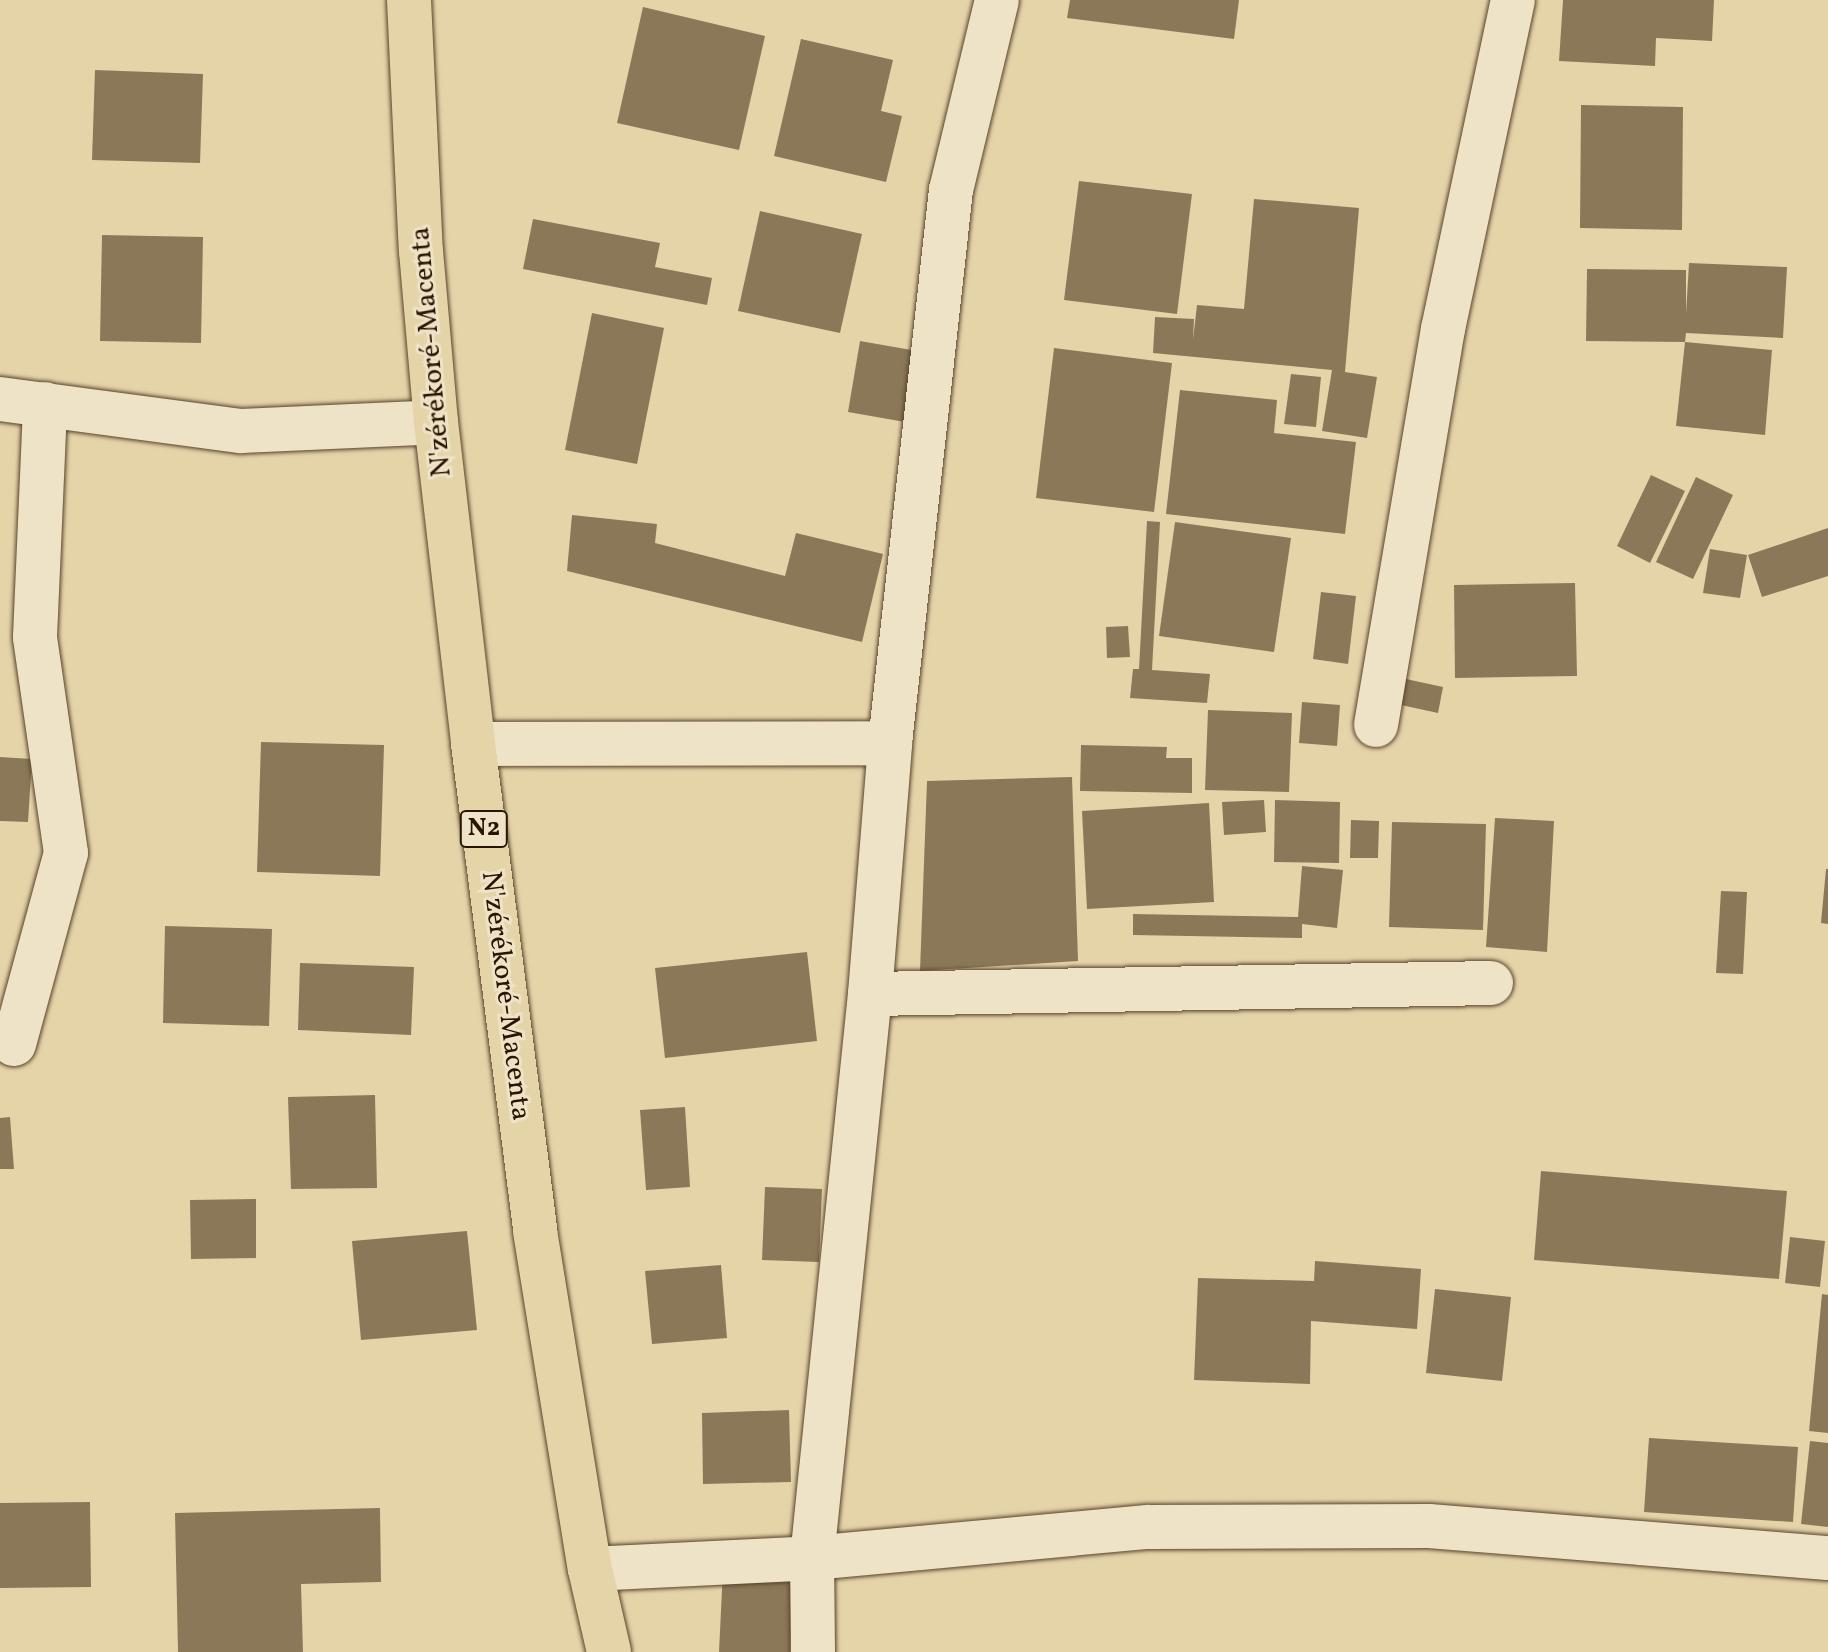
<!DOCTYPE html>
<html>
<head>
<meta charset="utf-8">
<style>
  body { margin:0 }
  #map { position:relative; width:1828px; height:1652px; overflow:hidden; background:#e6d4a9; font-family:Vollkorn,serif }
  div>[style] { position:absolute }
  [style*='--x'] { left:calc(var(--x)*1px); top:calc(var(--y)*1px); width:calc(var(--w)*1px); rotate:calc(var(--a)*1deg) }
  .building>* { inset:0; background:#8b7858 }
  .roads { filter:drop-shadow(0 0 2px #58442b) drop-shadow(0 0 2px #58442b) }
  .minor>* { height:44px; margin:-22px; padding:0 22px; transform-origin:22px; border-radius:22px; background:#efe3c7 }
  .trunk>* { height:44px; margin:-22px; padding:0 22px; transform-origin:22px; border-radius:22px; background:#e6d4a9 }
  span { translate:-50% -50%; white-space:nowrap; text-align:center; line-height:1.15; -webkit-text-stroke:6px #efe3c7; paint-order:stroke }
  .shield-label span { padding:2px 6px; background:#efe3c7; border:2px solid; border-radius:6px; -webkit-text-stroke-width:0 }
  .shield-label { font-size:26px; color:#291401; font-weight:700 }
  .street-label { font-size:28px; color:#291401 }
</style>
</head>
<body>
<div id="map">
  <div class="building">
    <div style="clip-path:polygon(1070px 0,1239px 0,1234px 39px,1067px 18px)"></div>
    <div style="clip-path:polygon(1563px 0,1714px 0,1712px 41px,1656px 38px,1655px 66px,1559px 61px)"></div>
    <div style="clip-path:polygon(643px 7px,765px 36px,739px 150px,617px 123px)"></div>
    <div style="clip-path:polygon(801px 39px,893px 60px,881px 111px,902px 116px,886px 182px,774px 156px)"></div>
    <div style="clip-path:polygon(95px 70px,203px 74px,200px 163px,92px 160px)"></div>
    <div style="clip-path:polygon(1581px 105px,1683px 107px,1682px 230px,1580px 228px)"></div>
    <div style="clip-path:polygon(1079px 181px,1192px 194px,1177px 314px,1064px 300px)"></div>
    <div style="clip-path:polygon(1254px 199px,1359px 208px,1345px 372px,1377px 377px,1367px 438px,1322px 431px,1332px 370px,1153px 353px,1155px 317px,1194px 319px,1193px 340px,1197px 305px,1244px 309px)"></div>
    <div style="clip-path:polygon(760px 211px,862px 234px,840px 333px,738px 311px)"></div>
    <div style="clip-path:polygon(533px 219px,660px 243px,655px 267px,712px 278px,707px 305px,523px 269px)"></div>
    <div style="clip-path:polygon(102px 235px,203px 237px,201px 343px,100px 341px)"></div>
    <div style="clip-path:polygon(1689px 263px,1787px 267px,1783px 338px,1686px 333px,1685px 342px,1586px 341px,1587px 269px,1686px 270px,1686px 314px)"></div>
    <div style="clip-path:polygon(592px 313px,664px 328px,637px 464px,565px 450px)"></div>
    <div style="clip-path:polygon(860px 341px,917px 351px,905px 422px,848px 412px)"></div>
    <div style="clip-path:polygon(1685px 342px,1772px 350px,1765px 435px,1676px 426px)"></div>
    <div style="clip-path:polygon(1054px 348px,1172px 363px,1154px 512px,1036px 498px)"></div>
    <div style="clip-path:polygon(1291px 374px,1321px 377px,1316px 427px,1284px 424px)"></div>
    <div style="clip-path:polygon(1180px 390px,1277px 400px,1274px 433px,1356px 442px,1345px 534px,1166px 514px)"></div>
    <div style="clip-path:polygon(1651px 475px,1685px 491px,1650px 563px,1617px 546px)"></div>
    <div style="clip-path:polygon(1696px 477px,1733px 495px,1693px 579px,1656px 562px)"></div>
    <div style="clip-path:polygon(572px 515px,657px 524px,655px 543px,785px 576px,796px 533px,883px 554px,862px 642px,567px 571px)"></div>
    <div style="clip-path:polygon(1147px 521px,1160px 522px,1152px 670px,1210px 674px,1207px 703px,1130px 698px,1133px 669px,1139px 669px)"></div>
    <div style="clip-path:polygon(1175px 522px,1291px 538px,1274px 652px,1159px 636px)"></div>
    <div style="clip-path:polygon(1828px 528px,1828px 576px,1762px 597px,1748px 555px)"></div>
    <div style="clip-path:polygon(1710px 549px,1747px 555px,1740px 598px,1703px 593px)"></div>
    <div style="clip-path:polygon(1575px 583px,1577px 676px,1455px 678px,1454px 585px)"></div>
    <div style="clip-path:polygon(1321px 592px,1356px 596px,1348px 664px,1313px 659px)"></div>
    <div style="clip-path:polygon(1128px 626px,1130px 657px,1107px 658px,1106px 627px)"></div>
    <div style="clip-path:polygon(1406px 679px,1443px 687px,1438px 713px,1401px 705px)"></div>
    <div style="clip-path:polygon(1302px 702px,1340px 705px,1337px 746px,1299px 743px)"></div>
    <div style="clip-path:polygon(1208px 710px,1292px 713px,1289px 792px,1205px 790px)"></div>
    <div style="clip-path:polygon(261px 742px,384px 745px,380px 876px,257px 872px)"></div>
    <div style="clip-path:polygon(1081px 745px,1167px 747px,1166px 758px,1192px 758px,1192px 793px,1080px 791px)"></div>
    <div style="clip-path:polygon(0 757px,32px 759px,28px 822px,0 821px)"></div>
    <div style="clip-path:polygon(1072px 777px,1078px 961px,920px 971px,927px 781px)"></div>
    <div style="clip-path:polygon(1264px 800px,1266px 832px,1224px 835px,1222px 802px)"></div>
    <div style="clip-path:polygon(1275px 800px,1340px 802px,1339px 863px,1274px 862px)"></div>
    <div style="clip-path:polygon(1209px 803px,1214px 902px,1087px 909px,1082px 811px)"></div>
    <div style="clip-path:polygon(1495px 818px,1554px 821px,1547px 952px,1486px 947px)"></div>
    <div style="clip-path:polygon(1351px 820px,1379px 821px,1378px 858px,1350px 858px)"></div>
    <div style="clip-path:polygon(1392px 822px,1486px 824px,1483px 930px,1389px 927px)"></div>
    <div style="clip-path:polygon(1302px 866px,1343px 870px,1337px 928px,1302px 924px,1302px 938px,1133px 935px,1133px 914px,1298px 917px)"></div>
    <div style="clip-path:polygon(1826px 869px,1828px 869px,1828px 924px,1821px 923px)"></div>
    <div style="clip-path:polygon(1721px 891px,1747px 892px,1743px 974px,1716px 973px)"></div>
    <div style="clip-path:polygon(165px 926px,272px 929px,269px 1026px,163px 1023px)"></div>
    <div style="clip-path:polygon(807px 952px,817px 1041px,665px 1058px,655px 968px)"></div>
    <div style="clip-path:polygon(300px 963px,414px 967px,411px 1035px,298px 1030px)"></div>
    <div style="clip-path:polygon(375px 1095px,377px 1188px,291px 1189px,288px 1097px)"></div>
    <div style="clip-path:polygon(685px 1107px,690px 1187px,646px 1190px,640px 1110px)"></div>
    <div style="clip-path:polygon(10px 1117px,14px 1169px,0 1169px,0 1118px)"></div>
    <div style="clip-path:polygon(1541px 1171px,1787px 1191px,1779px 1279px,1534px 1260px)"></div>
    <div style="clip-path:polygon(765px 1187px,822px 1189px,819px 1262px,762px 1260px)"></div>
    <div style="clip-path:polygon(256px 1199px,256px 1258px,191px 1259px,190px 1200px)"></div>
    <div style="clip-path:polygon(467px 1231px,477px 1330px,361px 1340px,352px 1241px)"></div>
    <div style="clip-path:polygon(1790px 1237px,1825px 1241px,1820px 1287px,1785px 1283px)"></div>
    <div style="clip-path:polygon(1315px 1261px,1421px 1269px,1417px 1329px,1311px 1321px,1310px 1384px,1194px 1380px,1198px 1278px,1314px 1281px)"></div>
    <div style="clip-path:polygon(721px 1265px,727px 1338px,652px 1344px,645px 1271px)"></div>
    <div style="clip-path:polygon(1435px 1289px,1511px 1297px,1502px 1381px,1426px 1373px)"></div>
    <div style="clip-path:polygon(1822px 1294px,1828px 1295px,1828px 1433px,1809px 1431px)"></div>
    <div style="clip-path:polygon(789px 1410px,791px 1482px,703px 1484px,702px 1413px)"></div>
    <div style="clip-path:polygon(1649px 1438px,1798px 1447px,1793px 1522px,1644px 1512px)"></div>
    <div style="clip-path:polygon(1810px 1441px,1828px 1443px,1828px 1527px,1801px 1524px)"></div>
    <div style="clip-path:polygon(90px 1502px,91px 1587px,0 1588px,0 1503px)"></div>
    <div style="clip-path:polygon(380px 1508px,381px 1582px,301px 1584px,303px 1652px,178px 1652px,175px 1513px)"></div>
    <div style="clip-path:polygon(723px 1569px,794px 1572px,790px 1652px,719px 1652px)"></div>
  </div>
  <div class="roads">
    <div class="minor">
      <div style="--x:0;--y:399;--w:243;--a:7.6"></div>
      <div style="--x:241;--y:431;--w:195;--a:-2.6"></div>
      <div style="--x:1376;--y:725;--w:402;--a:-80.4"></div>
      <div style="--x:1443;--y:329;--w:336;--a:-78"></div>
      <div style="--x:473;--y:744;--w:417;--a:-0.1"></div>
      <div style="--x:870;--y:994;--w:621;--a:-1.01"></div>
      <div style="--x:14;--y:1044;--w:198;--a:-74.8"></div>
      <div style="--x:66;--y:853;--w:218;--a:-98.2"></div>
      <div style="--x:35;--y:637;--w:233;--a:-87.5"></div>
      <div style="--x:590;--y:1569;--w:222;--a:-2.8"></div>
      <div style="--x:812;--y:1558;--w:337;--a:-5.3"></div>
      <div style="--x:1148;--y:1527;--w:281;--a:-0.2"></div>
      <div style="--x:1429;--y:1526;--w:400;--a:4.6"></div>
      <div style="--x:813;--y:1652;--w:94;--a:-90.6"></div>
      <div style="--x:812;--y:1558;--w:567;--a:-84.13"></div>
      <div style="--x:870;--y:994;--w:252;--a:-85.4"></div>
      <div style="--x:890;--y:743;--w:556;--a:-83.71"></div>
      <div style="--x:951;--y:190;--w:195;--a:-76.4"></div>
    </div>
    <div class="trunk">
      <div style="--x:409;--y:0;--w:251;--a:87.3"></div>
      <div style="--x:421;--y:251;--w:172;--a:85"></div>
      <div style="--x:436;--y:422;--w:324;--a:83.4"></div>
      <div style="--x:473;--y:744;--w:491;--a:82.7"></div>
      <div style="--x:535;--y:1231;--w:342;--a:80.8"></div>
      <div style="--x:590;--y:1569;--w:85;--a:77.1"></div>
    </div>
  </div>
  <div class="shield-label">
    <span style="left:484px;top:829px">N2</span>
  </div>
  <div class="street-label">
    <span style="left:432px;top:352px;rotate:-95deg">N'zérékoré-Macenta</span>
    <span style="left:505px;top:996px;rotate:83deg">N'zérékoré-Macenta</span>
  </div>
</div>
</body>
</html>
